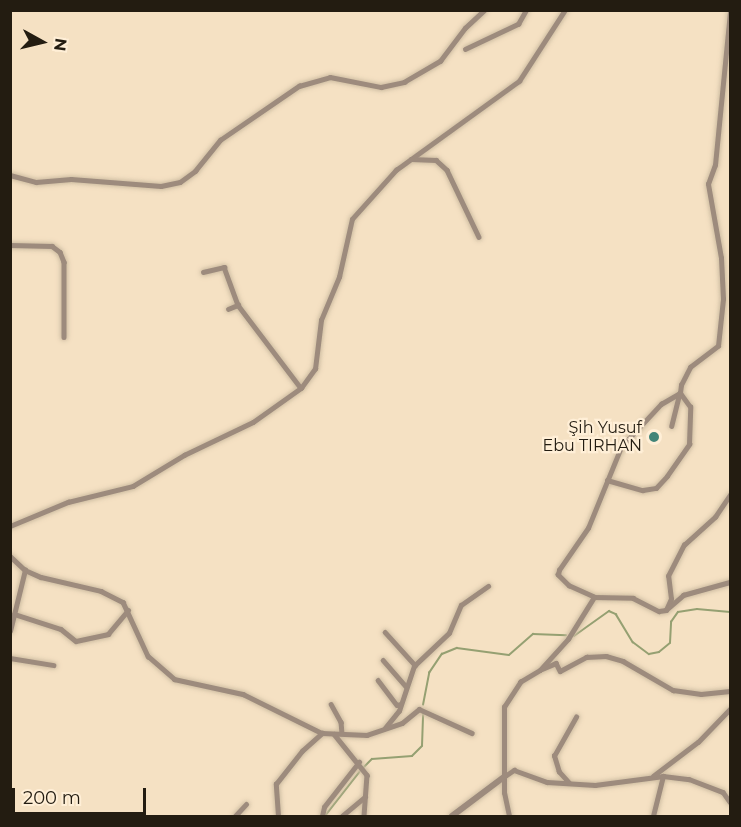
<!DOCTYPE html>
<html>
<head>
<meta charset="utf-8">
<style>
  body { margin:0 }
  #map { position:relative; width:741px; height:827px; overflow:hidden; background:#f5e1c3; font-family:Montserrat,sans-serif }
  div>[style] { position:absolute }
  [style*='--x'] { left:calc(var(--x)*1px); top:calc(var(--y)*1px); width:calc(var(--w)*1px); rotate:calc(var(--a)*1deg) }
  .stream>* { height:1.5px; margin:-0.75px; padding:0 0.75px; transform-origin:0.75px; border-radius:0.75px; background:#95a072 }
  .roads { filter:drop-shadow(0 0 2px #cfbea3) drop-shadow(0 0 2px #cfbea3) }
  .minor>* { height:4.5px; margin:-2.25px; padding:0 2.25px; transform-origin:2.25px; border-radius:2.25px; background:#9d8b7d }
  .tertiary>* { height:6px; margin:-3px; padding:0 3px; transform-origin:3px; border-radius:3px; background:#9d8b7d }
  .dots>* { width:16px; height:16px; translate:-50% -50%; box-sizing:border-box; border:3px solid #ffefd7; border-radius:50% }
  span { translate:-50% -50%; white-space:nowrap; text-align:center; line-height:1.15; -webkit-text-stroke:4.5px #ffefd7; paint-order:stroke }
  .poi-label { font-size:16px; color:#231c11 }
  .right { translate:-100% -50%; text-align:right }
  .frame { position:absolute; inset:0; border:12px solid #231c11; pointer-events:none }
  .north { position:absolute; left:12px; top:12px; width:60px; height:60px; -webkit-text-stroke:4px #ffefd7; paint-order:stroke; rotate:98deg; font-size:16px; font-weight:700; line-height:24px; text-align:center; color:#231c11 }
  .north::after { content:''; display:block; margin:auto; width:21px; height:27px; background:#231c11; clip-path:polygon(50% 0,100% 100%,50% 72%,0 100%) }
  .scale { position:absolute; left:12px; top:788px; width:134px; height:27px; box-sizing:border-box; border:3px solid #231c11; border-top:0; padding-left:8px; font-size:18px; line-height:21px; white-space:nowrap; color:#231c11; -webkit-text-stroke:4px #ffefd7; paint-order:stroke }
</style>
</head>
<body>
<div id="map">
  <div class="stream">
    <div style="--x:574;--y:636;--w:43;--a:-35.5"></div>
    <div style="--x:609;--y:611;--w:8;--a:23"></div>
    <div style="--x:616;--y:614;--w:33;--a:59"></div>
    <div style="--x:633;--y:642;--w:20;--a:37"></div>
    <div style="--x:649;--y:654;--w:10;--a:-11"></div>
    <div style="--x:659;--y:652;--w:14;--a:-39"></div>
    <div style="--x:670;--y:643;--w:21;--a:-87"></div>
    <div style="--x:671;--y:622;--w:12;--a:-55"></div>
    <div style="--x:678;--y:612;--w:19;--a:-9"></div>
    <div style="--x:697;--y:609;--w:33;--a:5"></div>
    <div style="--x:423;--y:705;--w:33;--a:-79"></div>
    <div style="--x:429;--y:673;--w:23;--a:-56"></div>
    <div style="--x:442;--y:654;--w:16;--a:-22"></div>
    <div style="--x:457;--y:648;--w:52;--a:7.7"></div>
    <div style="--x:509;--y:655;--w:32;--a:-41"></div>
    <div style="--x:533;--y:634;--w:33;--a:2"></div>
    <div style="--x:364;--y:767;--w:11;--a:-45"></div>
    <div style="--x:372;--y:759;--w:40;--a:-4.3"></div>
    <div style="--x:412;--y:756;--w:14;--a:-45"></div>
    <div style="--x:422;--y:746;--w:32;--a:-88"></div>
    <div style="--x:325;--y:816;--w:58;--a:-52"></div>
  </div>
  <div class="roads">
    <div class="minor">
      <div style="--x:465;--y:49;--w:59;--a:-25.3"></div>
      <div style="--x:518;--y:24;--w:16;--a:-60"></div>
      <div style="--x:411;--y:159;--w:25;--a:2"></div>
      <div style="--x:436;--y:160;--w:15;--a:42"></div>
      <div style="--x:447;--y:170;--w:74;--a:64.5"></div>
      <div style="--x:10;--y:175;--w:27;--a:15"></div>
      <div style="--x:36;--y:182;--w:35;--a:-5"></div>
      <div style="--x:71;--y:179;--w:90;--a:4.4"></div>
      <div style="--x:161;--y:186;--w:19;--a:-12"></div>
      <div style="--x:180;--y:182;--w:19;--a:-36"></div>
      <div style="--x:195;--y:171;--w:40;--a:-51"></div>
      <div style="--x:220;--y:140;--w:96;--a:-34.4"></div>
      <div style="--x:299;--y:86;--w:32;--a:-16"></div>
      <div style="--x:330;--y:77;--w:52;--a:11.1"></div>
      <div style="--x:381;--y:87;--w:24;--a:-12"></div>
      <div style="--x:404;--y:82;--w:42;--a:-30.3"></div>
      <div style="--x:440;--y:61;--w:41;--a:-52.9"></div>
      <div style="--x:465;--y:28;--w:26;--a:-43"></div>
      <div style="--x:10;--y:245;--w:42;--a:1.4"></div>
      <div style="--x:52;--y:246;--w:10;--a:37"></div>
      <div style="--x:60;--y:252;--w:11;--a:68"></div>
      <div style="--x:64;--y:262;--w:75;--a:90"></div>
      <div style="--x:203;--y:272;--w:22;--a:-13"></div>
      <div style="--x:224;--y:267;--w:40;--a:69.8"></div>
      <div style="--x:238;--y:305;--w:104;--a:52.8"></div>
      <div style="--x:228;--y:309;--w:11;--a:-22"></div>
      <div style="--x:607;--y:480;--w:37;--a:16"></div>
      <div style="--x:643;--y:490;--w:13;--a:-9"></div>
      <div style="--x:656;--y:488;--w:16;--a:-47"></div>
      <div style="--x:667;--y:476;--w:39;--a:-55"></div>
      <div style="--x:689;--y:444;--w:37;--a:-88"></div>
      <div style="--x:690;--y:407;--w:17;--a:-126"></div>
      <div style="--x:680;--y:393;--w:8;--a:-83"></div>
      <div style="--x:681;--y:385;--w:20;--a:-63"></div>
      <div style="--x:690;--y:367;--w:35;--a:-37"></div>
      <div style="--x:718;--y:346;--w:47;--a:-83.9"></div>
      <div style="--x:723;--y:299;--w:41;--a:-92.8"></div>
      <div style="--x:721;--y:258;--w:75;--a:-100"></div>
      <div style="--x:708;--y:184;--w:20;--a:-70"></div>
      <div style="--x:715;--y:165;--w:155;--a:-84.4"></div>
      <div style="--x:10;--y:526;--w:63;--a:-22.5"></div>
      <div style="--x:68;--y:502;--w:67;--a:-13.8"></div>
      <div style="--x:133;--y:486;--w:60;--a:-31.3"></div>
      <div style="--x:184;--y:455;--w:76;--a:-25.6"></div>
      <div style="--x:253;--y:422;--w:59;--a:-35.3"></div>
      <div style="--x:301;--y:388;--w:24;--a:-54"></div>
      <div style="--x:315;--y:369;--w:49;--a:-83"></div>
      <div style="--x:321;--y:320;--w:47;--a:-67.3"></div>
      <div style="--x:339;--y:277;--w:59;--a:-77.4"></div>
      <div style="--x:352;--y:219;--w:66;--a:-48.1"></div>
      <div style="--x:396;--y:170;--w:152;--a:-35.9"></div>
      <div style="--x:519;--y:81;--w:85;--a:-57.1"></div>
      <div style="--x:10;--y:556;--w:21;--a:43"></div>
      <div style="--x:25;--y:570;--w:17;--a:24"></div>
      <div style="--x:41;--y:577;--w:62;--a:13.1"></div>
      <div style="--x:101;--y:591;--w:25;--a:27"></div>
      <div style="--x:123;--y:602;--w:60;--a:65.2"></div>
      <div style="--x:148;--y:656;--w:35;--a:41"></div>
      <div style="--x:174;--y:679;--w:71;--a:12.3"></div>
      <div style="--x:243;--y:694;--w:88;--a:26.3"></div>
      <div style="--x:594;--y:597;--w:39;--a:1"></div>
      <div style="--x:633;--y:598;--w:29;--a:27"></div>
      <div style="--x:659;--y:611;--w:7;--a:-8"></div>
      <div style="--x:666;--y:610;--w:12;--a:-66"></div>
      <div style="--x:671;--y:599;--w:23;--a:-97"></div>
      <div style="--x:668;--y:576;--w:35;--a:-63"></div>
      <div style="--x:684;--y:545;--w:42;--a:-42.1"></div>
      <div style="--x:715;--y:517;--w:27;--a:-56"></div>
      <div style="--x:666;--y:610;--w:23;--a:-41"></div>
      <div style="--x:683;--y:595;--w:49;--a:-15.5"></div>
      <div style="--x:14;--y:614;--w:49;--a:17.7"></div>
      <div style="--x:61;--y:629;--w:19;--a:39"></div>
      <div style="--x:76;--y:641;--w:33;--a:-12"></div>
      <div style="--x:108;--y:634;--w:31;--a:-50"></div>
      <div style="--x:10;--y:631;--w:63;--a:-76.2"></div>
      <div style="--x:385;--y:632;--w:45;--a:47.7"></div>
      <div style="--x:10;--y:658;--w:44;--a:9.2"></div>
      <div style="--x:383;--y:660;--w:35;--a:49"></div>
      <div style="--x:542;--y:669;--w:15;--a:-23"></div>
      <div style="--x:556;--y:663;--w:9;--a:63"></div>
      <div style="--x:560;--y:671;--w:30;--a:-28"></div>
      <div style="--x:586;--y:657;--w:20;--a:-3"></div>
      <div style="--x:606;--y:656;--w:18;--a:16"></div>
      <div style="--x:623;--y:661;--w:58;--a:30.1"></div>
      <div style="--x:673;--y:690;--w:28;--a:8"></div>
      <div style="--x:701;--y:694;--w:29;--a:-6"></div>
      <div style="--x:378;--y:680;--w:31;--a:53"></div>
      <div style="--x:397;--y:705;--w:4;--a:-14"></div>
      <div style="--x:331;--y:704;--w:21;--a:61"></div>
      <div style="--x:341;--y:722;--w:11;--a:85"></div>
      <div style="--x:385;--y:728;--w:22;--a:-51"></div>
      <div style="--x:399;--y:711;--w:47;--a:-71.6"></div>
      <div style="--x:414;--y:666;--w:48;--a:-43.3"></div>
      <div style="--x:449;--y:633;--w:30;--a:-67"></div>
      <div style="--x:461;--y:605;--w:33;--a:-35"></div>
      <div style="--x:334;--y:734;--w:53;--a:51.2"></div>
      <div style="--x:367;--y:775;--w:41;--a:94.2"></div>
      <div style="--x:505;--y:776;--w:11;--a:-34"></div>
      <div style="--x:514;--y:770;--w:35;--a:20"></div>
      <div style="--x:547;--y:782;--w:48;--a:3.6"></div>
      <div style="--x:595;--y:785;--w:69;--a:-7.5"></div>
      <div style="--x:663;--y:776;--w:26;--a:7"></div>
      <div style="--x:689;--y:779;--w:36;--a:21"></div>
      <div style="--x:723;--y:792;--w:12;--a:55"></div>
      <div style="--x:653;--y:776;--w:56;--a:-37.1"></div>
      <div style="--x:698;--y:742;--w:46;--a:-45.9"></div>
      <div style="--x:569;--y:783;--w:15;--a:-132"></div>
      <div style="--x:559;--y:772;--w:17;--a:-107"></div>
      <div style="--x:554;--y:756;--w:45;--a:-60.6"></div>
      <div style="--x:235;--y:816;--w:16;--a:-47"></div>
      <div style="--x:278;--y:816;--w:32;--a:-94"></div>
      <div style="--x:276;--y:784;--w:42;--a:-51.8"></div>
      <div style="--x:302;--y:751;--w:27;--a:-42"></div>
      <div style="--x:322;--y:733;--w:45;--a:2.5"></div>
      <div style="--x:367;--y:735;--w:37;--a:-19"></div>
      <div style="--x:402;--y:723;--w:22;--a:-39"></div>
      <div style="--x:419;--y:709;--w:58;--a:24.4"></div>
      <div style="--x:322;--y:816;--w:9;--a:-77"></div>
      <div style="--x:324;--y:807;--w:57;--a:-52.1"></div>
      <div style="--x:342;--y:816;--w:30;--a:-40"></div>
      <div style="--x:509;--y:816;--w:24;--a:-102"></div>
      <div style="--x:504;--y:793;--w:86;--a:-90"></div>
      <div style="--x:504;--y:707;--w:30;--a:-57"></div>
      <div style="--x:520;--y:682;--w:23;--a:-31"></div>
      <div style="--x:540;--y:670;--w:42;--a:-47.9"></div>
      <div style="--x:568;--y:639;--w:49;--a:-58.2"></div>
      <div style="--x:594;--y:597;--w:27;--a:-156"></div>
      <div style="--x:569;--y:586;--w:16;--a:-135"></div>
      <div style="--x:558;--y:575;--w:5;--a:-79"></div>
      <div style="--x:559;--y:570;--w:51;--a:-55.4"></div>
      <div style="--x:588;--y:528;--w:87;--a:-67.8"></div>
      <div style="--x:621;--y:447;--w:59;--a:-47.1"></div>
      <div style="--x:661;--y:404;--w:22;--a:-30"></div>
      <div style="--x:680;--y:393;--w:34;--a:104"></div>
      <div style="--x:653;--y:816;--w:41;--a:-76"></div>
    </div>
    <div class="tertiary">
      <div style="--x:452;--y:816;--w:66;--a:-37"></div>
    </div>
  </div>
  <div class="dots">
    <div style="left:654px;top:437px;background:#418477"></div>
  </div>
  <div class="poi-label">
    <span class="right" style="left:642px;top:437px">Şih Yusuf<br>Ebu TIRHAN</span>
  </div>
  <div class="frame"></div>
  <div class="north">N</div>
  <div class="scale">200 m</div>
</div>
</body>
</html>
